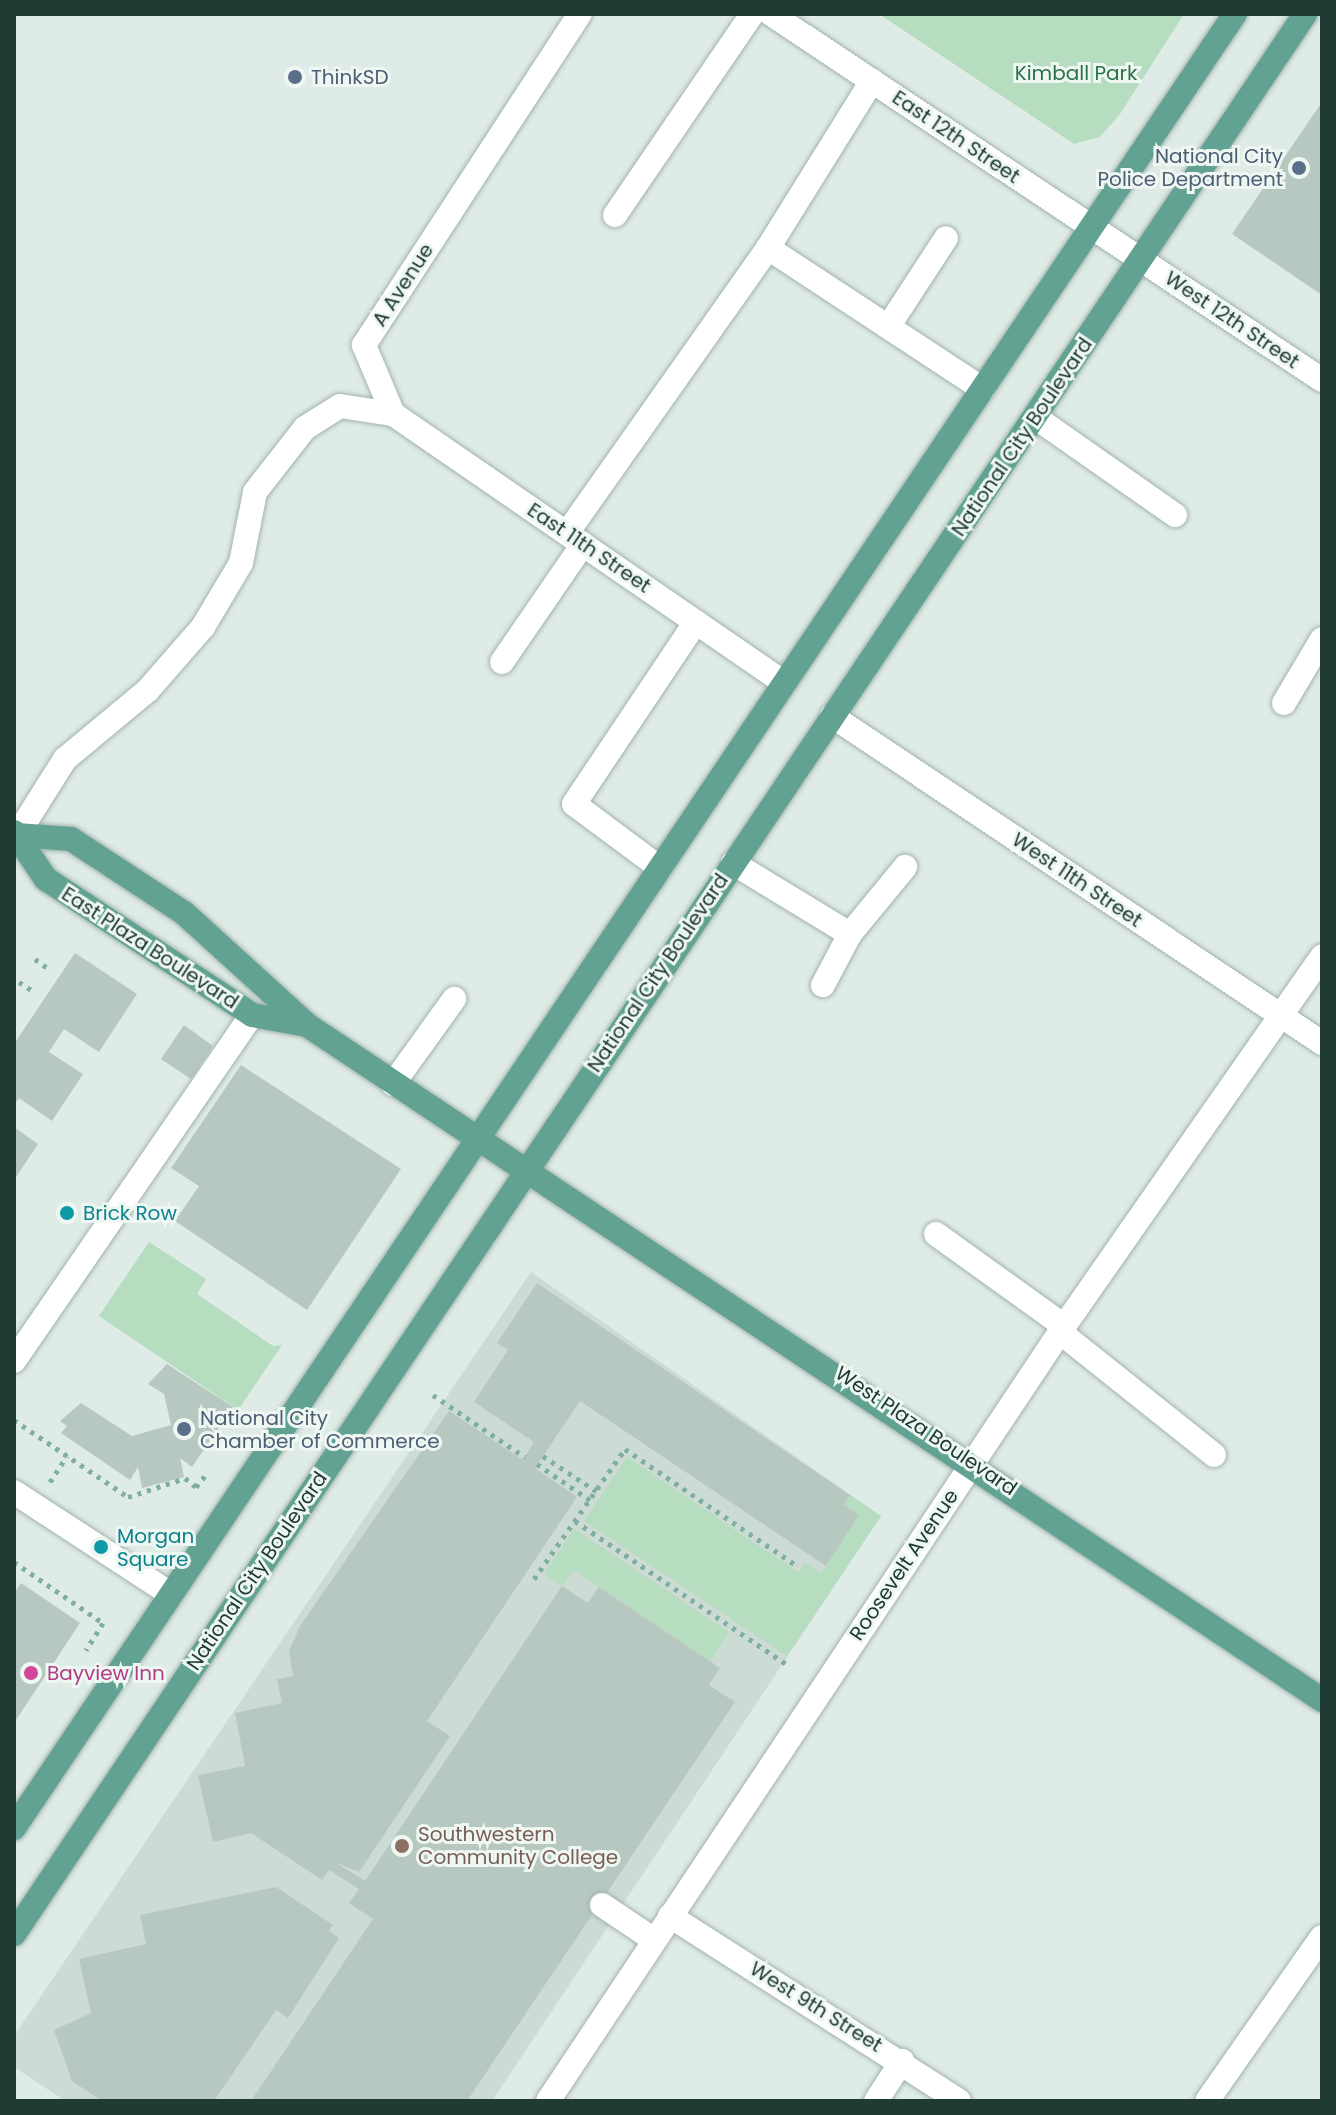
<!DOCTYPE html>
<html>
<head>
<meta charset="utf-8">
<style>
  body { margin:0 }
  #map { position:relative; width:1336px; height:2115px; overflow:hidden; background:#dfebe6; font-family:Poppins,sans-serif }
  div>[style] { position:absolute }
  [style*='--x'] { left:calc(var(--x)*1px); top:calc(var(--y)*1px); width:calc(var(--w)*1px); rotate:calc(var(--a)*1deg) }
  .built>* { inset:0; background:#cddbd5 }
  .green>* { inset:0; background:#b7ddc1 }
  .building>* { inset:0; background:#b7c8c1 }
  .path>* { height:5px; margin-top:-2.5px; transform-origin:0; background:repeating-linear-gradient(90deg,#7eafa0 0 4px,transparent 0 10px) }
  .roads { filter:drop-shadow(0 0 2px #a2b3ad) drop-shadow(0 0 2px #a2b3ad) }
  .minor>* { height:24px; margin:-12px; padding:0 12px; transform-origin:12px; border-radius:12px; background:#fff }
  .major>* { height:24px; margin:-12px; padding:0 12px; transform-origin:12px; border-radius:12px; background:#62a292 }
  .dots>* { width:22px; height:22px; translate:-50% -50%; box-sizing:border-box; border:4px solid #eff7f3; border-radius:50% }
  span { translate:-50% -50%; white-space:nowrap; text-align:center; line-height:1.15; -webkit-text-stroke:6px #eff7f3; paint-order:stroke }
  .park-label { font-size:20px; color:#297346 }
  .service-label { font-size:20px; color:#4e5e75 }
  .left { translate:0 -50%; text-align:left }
  .right { translate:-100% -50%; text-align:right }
  .street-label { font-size:20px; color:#203b34 }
  .culture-label { font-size:20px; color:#0d838f }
  .hotel-label { font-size:20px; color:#b23c85 }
  .education-label { font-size:20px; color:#785e54 }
  .frame { position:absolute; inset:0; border:16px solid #203b34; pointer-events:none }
</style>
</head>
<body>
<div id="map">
  <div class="built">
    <div style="clip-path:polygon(531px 1272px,881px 1516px,492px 2101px,65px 2101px,14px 2067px,14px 2036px)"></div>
  </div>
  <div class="green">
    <div style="clip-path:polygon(879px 14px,1184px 14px,1120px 114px,1100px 137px,1074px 144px)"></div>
    <div style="clip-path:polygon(149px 1242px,206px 1279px,197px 1294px,273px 1346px,282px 1345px,238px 1410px,99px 1316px)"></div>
    <div style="clip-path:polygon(627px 1457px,798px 1572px,805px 1563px,821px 1573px,859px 1515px,844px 1505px,850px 1495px,881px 1516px,787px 1656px,584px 1521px)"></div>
    <div style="clip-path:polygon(574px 1529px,729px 1632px,710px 1661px,574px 1570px,562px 1586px,544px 1574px)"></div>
  </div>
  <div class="building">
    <div style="clip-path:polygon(1322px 102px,1322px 295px,1232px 234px)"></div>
    <div style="clip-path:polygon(75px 953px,137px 994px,99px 1052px,64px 1029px,49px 1052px,83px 1074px,52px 1121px,19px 1098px,14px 1105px,14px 1044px)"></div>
    <div style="clip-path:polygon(184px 1025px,213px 1046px,191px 1079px,161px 1059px)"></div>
    <div style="clip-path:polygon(241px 1065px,401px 1169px,307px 1310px,175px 1221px,199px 1186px,171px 1168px)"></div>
    <div style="clip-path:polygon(14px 1127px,38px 1144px,14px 1180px)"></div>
    <div style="clip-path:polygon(537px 1283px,850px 1495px,844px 1505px,859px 1515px,826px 1566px,580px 1401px,535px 1468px,577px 1497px,427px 1721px,450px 1736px,359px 1872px,335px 1862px,365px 1881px,562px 1586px,588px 1603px,599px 1587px,720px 1668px,709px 1685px,735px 1702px,467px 2101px,251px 2101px,373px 1919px,349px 1903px,359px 1889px,329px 1870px,322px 1880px,251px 1833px,213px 1842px,198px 1775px,245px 1766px,235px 1713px,282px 1703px,277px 1679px,293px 1676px,289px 1651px,300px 1626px,449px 1411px,523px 1460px,534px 1442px,474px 1402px,508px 1350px,497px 1343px)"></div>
    <div style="clip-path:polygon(167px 1364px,233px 1407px,192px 1467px,180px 1458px,184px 1477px,142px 1488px,138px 1467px,130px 1480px,61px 1433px,67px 1426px,60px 1421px,81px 1403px,132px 1436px,171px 1425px,164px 1394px,148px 1384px)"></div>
    <div style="clip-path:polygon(21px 1583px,80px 1623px,14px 1723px,14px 1593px)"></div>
    <div style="clip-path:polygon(276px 1887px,333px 1925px,329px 1931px,339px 1938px,288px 2018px,276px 2010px,214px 2101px,102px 2101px,72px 2081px,54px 2030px,91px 2013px,79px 1959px,146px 1944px,140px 1915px)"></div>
  </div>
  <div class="path">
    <div style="--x:35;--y:959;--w:17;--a:36"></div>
    <div style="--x:19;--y:982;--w:17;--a:33"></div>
    <div style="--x:433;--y:1395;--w:111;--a:34"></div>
    <div style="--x:14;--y:1420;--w:138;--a:34"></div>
    <div style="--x:128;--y:1497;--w:60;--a:-18.4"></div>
    <div style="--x:185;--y:1478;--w:14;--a:39"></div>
    <div style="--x:196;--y:1487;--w:14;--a:-51"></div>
    <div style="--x:543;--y:1456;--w:64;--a:33.4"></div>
    <div style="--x:537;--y:1464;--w:64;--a:34.2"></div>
    <div style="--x:50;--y:1482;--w:31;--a:-57"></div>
    <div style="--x:575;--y:1521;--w:258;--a:34.1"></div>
    <div style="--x:14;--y:1562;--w:108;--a:34.4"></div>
    <div style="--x:103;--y:1623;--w:32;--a:122"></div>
    <div style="--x:534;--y:1579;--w:159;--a:-55"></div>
    <div style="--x:625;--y:1449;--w:208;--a:34.2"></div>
  </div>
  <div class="roads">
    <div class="minor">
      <div style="--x:771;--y:14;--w:661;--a:33.59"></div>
      <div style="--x:615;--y:215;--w:243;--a:-55.7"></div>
      <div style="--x:768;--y:248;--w:257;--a:33.3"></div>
      <div style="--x:888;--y:327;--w:106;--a:-56.9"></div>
      <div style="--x:393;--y:414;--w:75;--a:-112.8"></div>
      <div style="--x:364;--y:345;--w:395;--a:-56.9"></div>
      <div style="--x:1035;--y:417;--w:171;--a:35"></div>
      <div style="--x:567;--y:533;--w:349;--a:-54.8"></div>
      <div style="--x:768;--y:248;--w:197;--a:-58.1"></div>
      <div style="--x:502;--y:662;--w:143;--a:-55.5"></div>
      <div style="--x:1284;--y:703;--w:74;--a:-59.3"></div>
      <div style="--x:832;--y:716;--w:589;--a:33.72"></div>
      <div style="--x:14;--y:840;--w:96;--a:-57.8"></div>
      <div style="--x:65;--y:759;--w:108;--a:-39.7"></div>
      <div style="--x:148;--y:690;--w:84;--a:-48.9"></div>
      <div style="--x:203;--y:627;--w:74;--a:-59.3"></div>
      <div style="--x:241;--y:563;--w:72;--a:-78.8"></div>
      <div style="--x:255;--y:492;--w:81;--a:-52"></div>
      <div style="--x:305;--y:428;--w:41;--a:-32.2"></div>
      <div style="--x:340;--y:406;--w:54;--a:8.6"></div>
      <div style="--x:393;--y:414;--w:475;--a:34.5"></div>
      <div style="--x:733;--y:863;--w:137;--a:31.3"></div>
      <div style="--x:850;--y:934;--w:58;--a:117.9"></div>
      <div style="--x:660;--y:868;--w:107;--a:-143.3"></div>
      <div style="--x:574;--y:804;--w:219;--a:-56.2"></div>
      <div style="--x:850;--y:934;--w:87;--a:-50.6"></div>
      <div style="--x:393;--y:1084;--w:105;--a:-54.3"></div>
      <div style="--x:936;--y:1234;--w:158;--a:35.7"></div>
      <div style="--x:1060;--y:1332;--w:197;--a:38.6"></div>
      <div style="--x:14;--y:1361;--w:420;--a:-55.5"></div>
      <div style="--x:14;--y:1492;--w:176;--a:33.1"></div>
      <div style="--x:602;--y:1905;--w:63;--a:33.9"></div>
      <div style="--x:670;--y:1916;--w:343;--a:32.6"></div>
      <div style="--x:548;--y:2101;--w:924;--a:-56.34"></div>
      <div style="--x:1060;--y:1332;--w:458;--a:-55.1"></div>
      <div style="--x:876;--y:2101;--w:48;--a:-57"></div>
      <div style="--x:1207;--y:2101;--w:200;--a:-55"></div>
    </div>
    <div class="major">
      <div style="--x:14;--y:832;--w:57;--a:55.8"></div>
      <div style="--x:46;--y:879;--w:247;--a:33.4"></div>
      <div style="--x:252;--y:1015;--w:56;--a:10.3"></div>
      <div style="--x:17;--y:835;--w:54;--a:4.2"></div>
      <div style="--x:71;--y:839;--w:135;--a:33.2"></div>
      <div style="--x:184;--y:913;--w:166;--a:42.3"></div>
      <div style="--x:307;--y:1025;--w:1219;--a:33.62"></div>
      <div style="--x:14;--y:1828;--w:2187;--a:-56.06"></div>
      <div style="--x:14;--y:1934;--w:2314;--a:-56.08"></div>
    </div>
  </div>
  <div class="dots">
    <div style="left:295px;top:77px;background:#5c6f8a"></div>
    <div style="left:1299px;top:168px;background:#5c6f8a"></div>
    <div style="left:67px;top:1213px;background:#0f9aa8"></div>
    <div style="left:184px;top:1429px;background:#5c6f8a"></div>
    <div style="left:101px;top:1547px;background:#0f9aa8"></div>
    <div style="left:31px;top:1673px;background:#d1479c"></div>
    <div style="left:402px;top:1846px;background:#8d6e63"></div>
  </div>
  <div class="park-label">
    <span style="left:1076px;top:73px">Kimball Park</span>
  </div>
  <div class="service-label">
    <span class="left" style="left:311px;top:77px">ThinkSD</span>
    <span class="right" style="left:1283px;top:168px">National City<br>Police Department</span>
    <span class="left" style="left:200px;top:1430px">National City<br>Chamber of Commerce</span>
  </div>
  <div class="street-label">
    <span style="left:956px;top:137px;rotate:34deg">East 12th Street</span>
    <span style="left:403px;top:285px;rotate:-57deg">A Avenue</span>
    <span style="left:1232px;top:320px;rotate:34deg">West 12th Street</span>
    <span style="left:1022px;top:437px;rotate:-56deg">National City Boulevard</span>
    <span style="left:589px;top:548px;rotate:34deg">East 11th Street</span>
    <span style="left:1077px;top:880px;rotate:34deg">West 11th Street</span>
    <span style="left:150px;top:948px;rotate:33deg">East Plaza Boulevard</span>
    <span style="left:658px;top:973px;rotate:-56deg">National City Boulevard</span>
    <span style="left:926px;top:1431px;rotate:34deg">West Plaza Boulevard</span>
    <span style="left:904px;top:1565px;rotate:-56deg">Roosevelt Avenue</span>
    <span style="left:257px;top:1571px;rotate:-56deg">National City Boulevard</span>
    <span style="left:816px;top:2007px;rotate:32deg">West 9th Street</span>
  </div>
  <div class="culture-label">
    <span class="left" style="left:83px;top:1213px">Brick Row</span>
    <span class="left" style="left:117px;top:1548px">Morgan<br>Square</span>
  </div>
  <div class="hotel-label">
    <span class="left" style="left:47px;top:1673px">Bayview Inn</span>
  </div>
  <div class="education-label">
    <span class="left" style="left:418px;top:1846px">Southwestern<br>Community College</span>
  </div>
  <div class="frame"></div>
</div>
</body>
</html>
